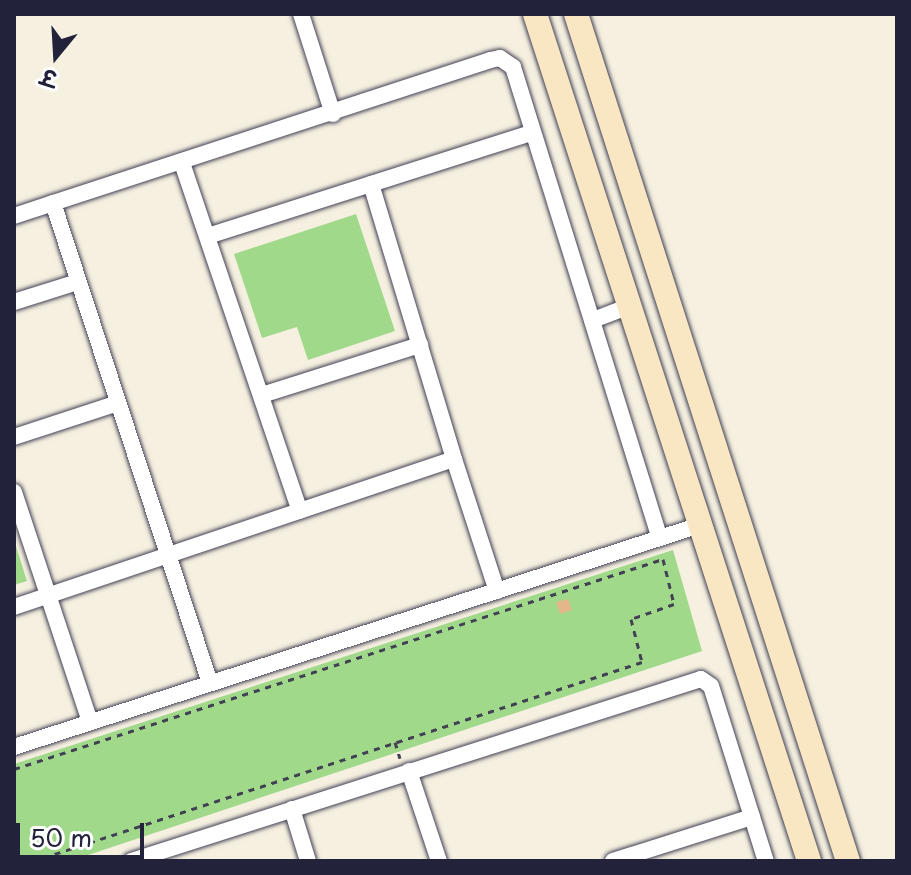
<!DOCTYPE html>
<html>
<head>
<meta charset="utf-8">
<style>
  body { margin:0 }
  #map { position:relative; width:911px; height:875px; overflow:hidden; background:#f6f0e1; font-family:"Playpen Sans","Playpen Sans Deva",sans-serif }
  div>[style] { position:absolute }
  [style*='--x'] { left:calc(var(--x)*1px); top:calc(var(--y)*1px); width:calc(var(--w)*1px); rotate:calc(var(--a)*1deg) }
  .green>* { inset:0; background:#a1d98b }
  .building>* { inset:0; background:#e3b78a }
  .path>* { height:3px; margin-top:-1.5px; transform-origin:0; background:repeating-linear-gradient(90deg,#424154 0 6px,transparent 0 12px) }
  .roads { filter:drop-shadow(0 0 2px #424154) drop-shadow(0 0 2px #424154) }
  .minor>* { height:16px; margin:-8px; padding:0 8px; transform-origin:8px; border-radius:8px; background:#fff }
  .secondary>* { height:24px; margin:-12px; padding:0 12px; transform-origin:12px; border-radius:12px; background:#f9e7c3 }
  span { translate:-50% -50%; white-space:nowrap; text-align:center; line-height:1.15; -webkit-text-stroke:6px #fff; paint-order:stroke }
  .frame { position:absolute; inset:0; border:16px solid #22223b; pointer-events:none }
  .north { position:absolute; left:16px; top:16px; width:80px; height:80px; -webkit-text-stroke:6px #fff; paint-order:stroke; rotate:198deg; font-size:22px; font-weight:700; line-height:32px; text-align:center; color:#22223b }
  .north::after { content:''; display:block; margin:auto; width:28px; height:36px; background:#22223b; clip-path:polygon(50% 0,100% 100%,50% 72%,0 100%) }
  .scale { position:absolute; left:16px; top:823px; width:128px; height:36px; box-sizing:border-box; border:4px solid #22223b; border-top:0; padding-left:10px; font-size:24px; line-height:28px; white-space:nowrap; color:#22223b; -webkit-text-stroke:6px #fff; paint-order:stroke }
</style>
</head>
<body>
<div id="map">
  <div class="green">
    <div style="clip-path:polygon(356px 214px,395px 331px,308px 360px,297px 327px,262px 338px,234px 254px)"></div>
    <div style="clip-path:polygon(14px 540px,27px 581px,14px 585px)"></div>
    <div style="clip-path:polygon(673px 550px,702px 651px,70px 861px,14px 861px,14px 764px)"></div>
  </div>
  <div class="building">
    <div style="clip-path:polygon(568px 599px,572px 610px,560px 614px,556px 602px)"></div>
  </div>
  <div class="path">
    <div style="--x:395;--y:742;--w:17;--a:73"></div>
    <div style="--x:14;--y:769;--w:682;--a:-17.93"></div>
    <div style="--x:663;--y:559;--w:46;--a:76.3"></div>
    <div style="--x:674;--y:604;--w:46;--a:160.8"></div>
    <div style="--x:631;--y:619;--w:44;--a:75.7"></div>
    <div style="--x:642;--y:662;--w:641;--a:161.9"></div>
  </div>
  <div class="roads">
    <div class="minor">
      <div style="--x:301;--y:14;--w:105;--a:72.3"></div>
      <div style="--x:182;--y:163;--w:367;--a:71.3"></div>
      <div style="--x:371;--y:184;--w:287;--a:73.2"></div>
      <div style="--x:14;--y:216;--w:41;--a:-18.4"></div>
      <div style="--x:208;--y:236;--w:338;--a:-17.7"></div>
      <div style="--x:14;--y:302;--w:67;--a:-17.4"></div>
      <div style="--x:593;--y:320;--w:39;--a:-21"></div>
      <div style="--x:262;--y:395;--w:166;--a:-17.6"></div>
      <div style="--x:14;--y:437;--w:109;--a:-18.1"></div>
      <div style="--x:14;--y:492;--w:242;--a:71.7"></div>
      <div style="--x:14;--y:607;--w:464;--a:-18.6"></div>
      <div style="--x:454;--y:459;--w:139;--a:72"></div>
      <div style="--x:210;--y:683;--w:505;--a:-108.11"></div>
      <div style="--x:53;--y:203;--w:460;--a:-18.1"></div>
      <div style="--x:490;--y:60;--w:10;--a:-11"></div>
      <div style="--x:500;--y:58;--w:16;--a:35"></div>
      <div style="--x:513;--y:67;--w:493;--a:72.7"></div>
      <div style="--x:14;--y:747;--w:721;--a:-17.93"></div>
      <div style="--x:409;--y:771;--w:95;--a:71.6"></div>
      <div style="--x:292;--y:809;--w:54;--a:72.9"></div>
      <div style="--x:131;--y:861;--w:598;--a:-17.71"></div>
      <div style="--x:701;--y:679;--w:12;--a:35"></div>
      <div style="--x:711;--y:686;--w:183;--a:72.6"></div>
      <div style="--x:613;--y:861;--w:146;--a:-17.6"></div>
    </div>
    <div class="secondary">
      <div style="--x:535;--y:14;--w:890;--a:72.07"></div>
      <div style="--x:576;--y:14;--w:890;--a:72.2"></div>
    </div>
  </div>
  <div class="frame"></div>
  <div class="north">उ</div>
  <div class="scale">50 m</div>
</div>
</body>
</html>
